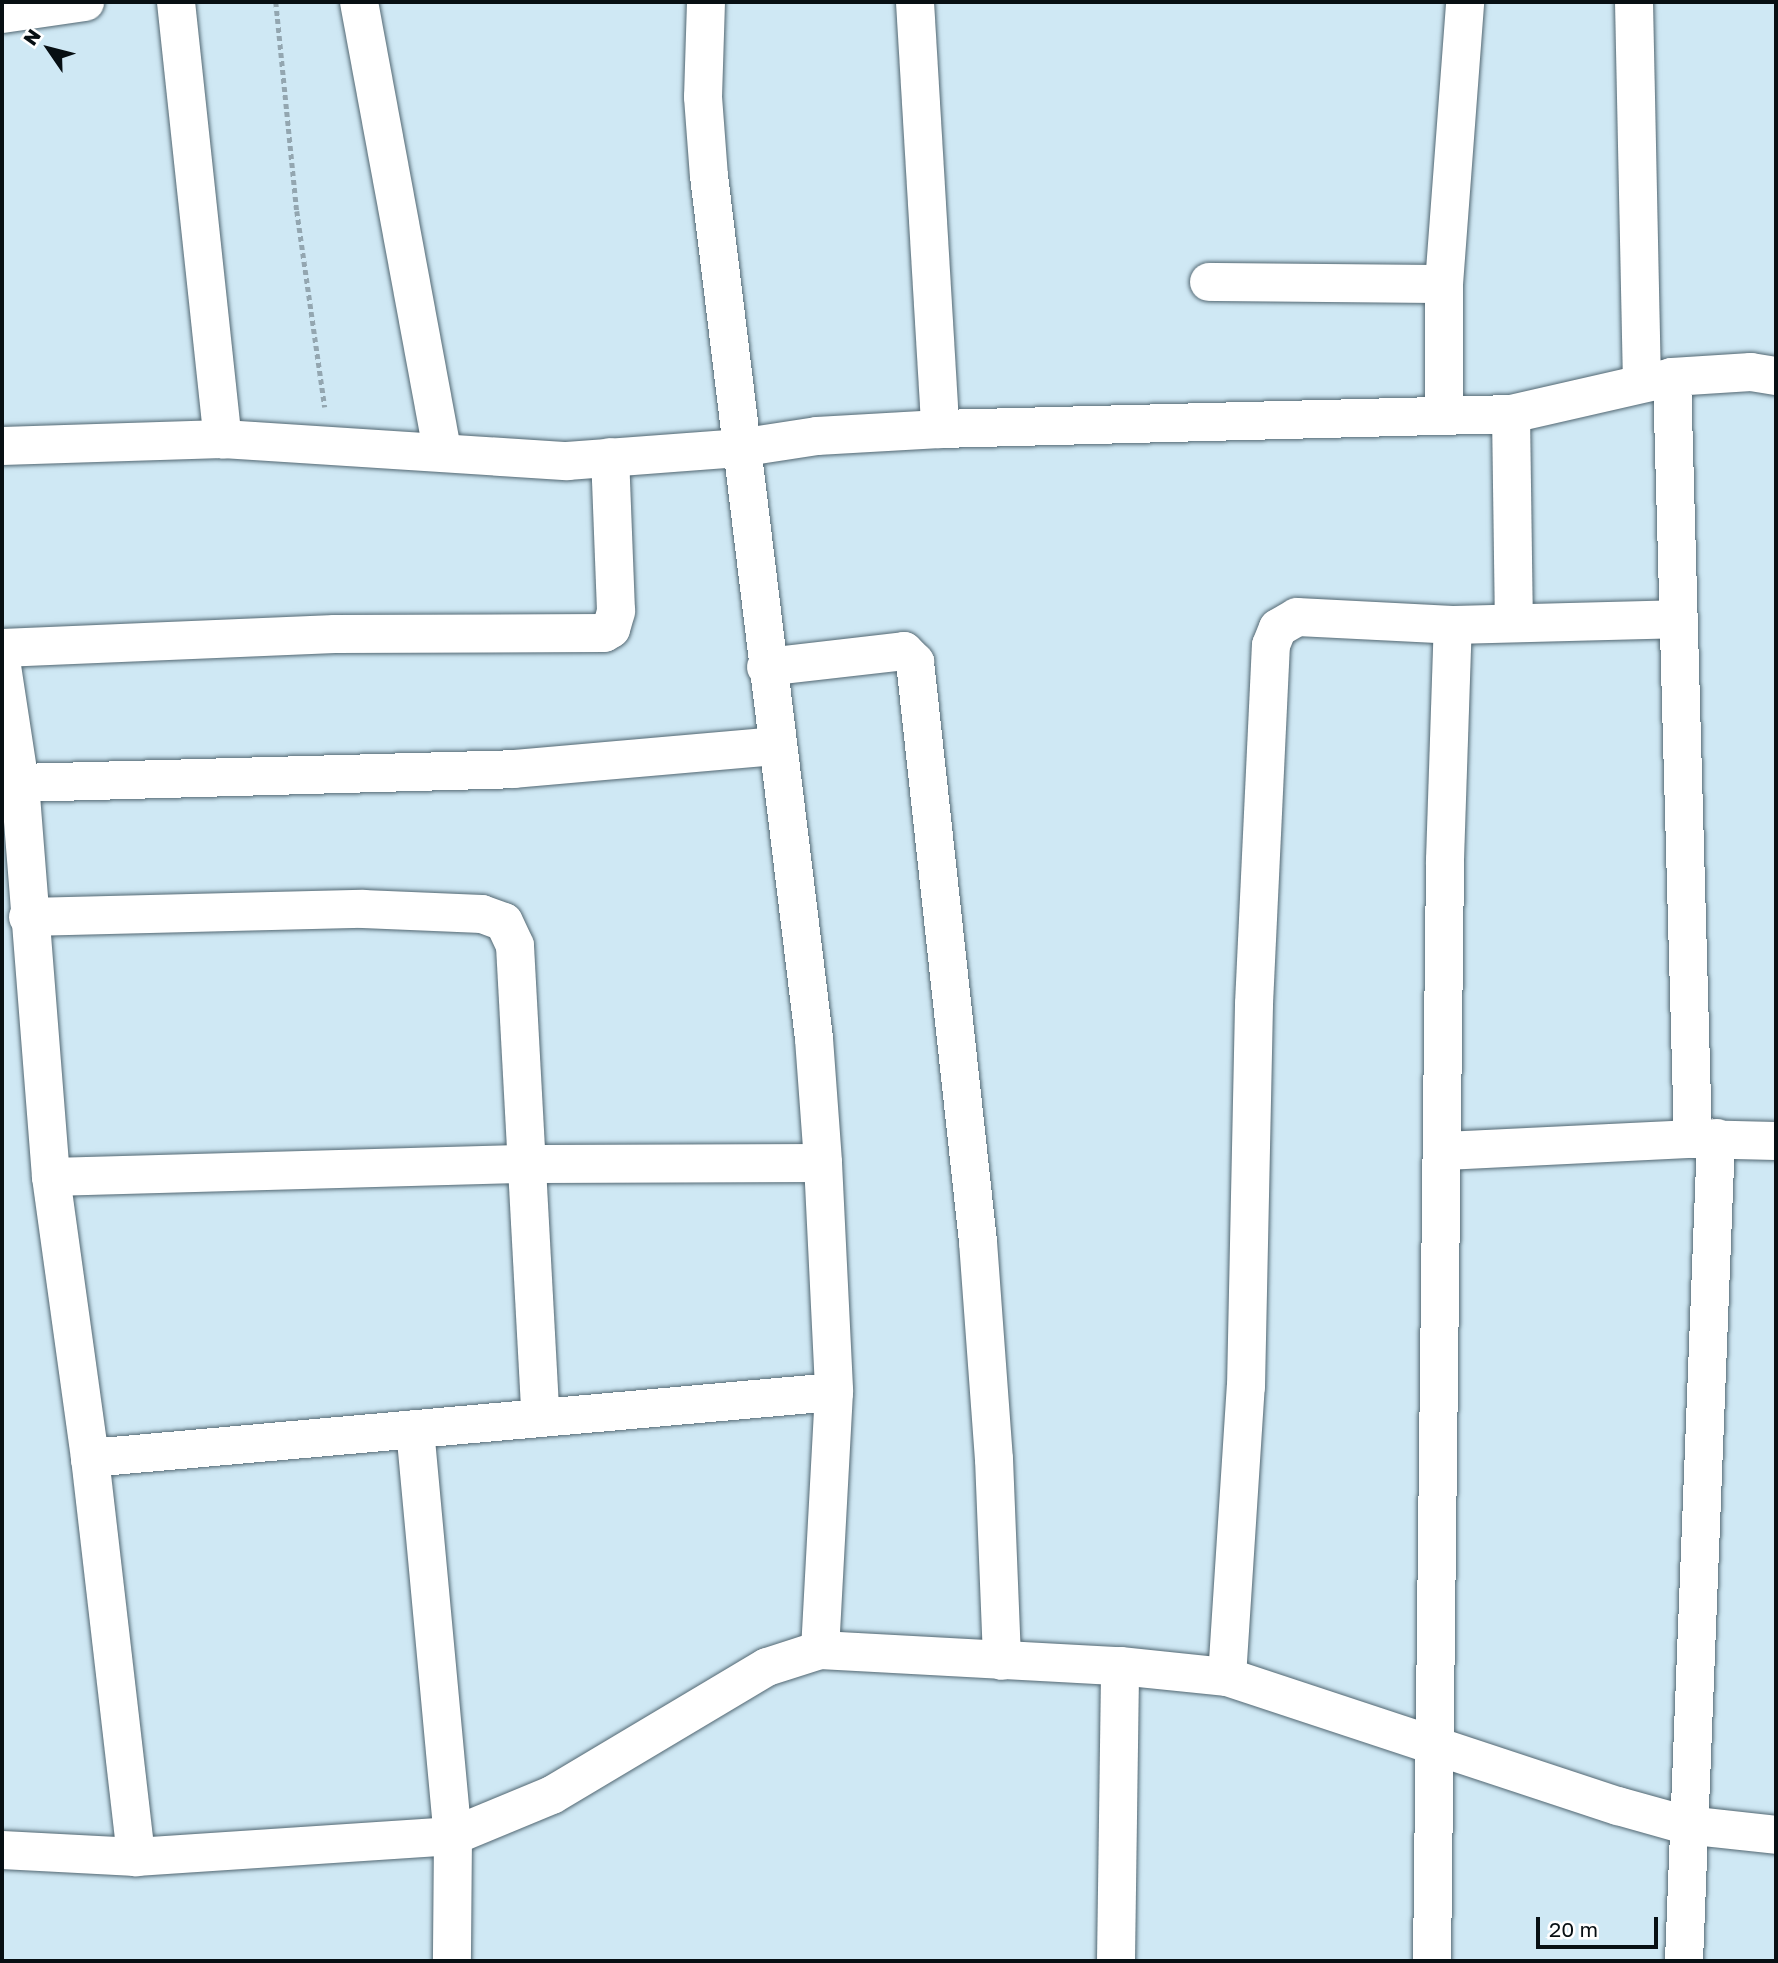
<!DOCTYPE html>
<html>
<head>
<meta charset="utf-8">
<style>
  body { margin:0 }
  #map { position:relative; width:1778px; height:1963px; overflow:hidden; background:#cfe8f4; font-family:"Golos Text",sans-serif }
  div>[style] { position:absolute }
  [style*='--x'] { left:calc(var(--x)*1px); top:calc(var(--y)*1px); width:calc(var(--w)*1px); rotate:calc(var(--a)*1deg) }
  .path>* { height:4.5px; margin-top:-2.25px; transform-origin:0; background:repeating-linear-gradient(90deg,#93a6b0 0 5px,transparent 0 8.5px) }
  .roads { filter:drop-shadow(0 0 2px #526772) drop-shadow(0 0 2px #526772) }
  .street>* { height:38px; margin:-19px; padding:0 19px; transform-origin:19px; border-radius:19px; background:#fff }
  span { translate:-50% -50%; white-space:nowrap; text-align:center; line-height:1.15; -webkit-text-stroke:5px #fff; paint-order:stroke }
  .frame { position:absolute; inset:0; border:4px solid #070f13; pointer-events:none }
  .north { position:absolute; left:14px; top:14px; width:70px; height:70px; -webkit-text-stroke:5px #fff; paint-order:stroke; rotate:305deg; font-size:19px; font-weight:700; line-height:28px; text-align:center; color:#070f13 }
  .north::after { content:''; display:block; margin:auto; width:24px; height:32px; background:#070f13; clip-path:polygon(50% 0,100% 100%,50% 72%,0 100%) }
  .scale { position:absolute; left:1536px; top:1917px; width:122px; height:32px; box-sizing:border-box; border:4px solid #070f13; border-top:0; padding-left:9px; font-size:21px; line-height:24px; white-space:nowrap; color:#070f13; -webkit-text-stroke:5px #fff; paint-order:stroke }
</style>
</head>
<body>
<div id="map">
  <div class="path">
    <div style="--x:276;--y:2;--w:210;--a:84.3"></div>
    <div style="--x:297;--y:211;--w:198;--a:81.9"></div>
  </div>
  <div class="roads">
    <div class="street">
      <div style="--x:176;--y:2;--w:440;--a:83.9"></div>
      <div style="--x:359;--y:2;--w:457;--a:79.5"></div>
      <div style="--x:706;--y:2;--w:95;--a:91.8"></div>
      <div style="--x:703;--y:97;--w:79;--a:85.7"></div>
      <div style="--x:709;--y:176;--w:869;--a:83.06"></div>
      <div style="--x:814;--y:1039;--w:124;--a:85.8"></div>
      <div style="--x:823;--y:1163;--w:229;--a:87.2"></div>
      <div style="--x:834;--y:1392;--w:258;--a:93.1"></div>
      <div style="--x:915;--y:2;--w:428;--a:86.6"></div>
      <div style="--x:1634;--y:2;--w:381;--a:88.8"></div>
      <div style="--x:2;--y:14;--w:84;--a:-8.2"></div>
      <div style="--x:1209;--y:282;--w:235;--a:0.5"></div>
      <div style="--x:1444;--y:284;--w:283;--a:-85.7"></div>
      <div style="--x:1444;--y:284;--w:130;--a:90"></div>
      <div style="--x:1672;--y:377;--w:762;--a:88.42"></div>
      <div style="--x:1511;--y:414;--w:207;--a:89.2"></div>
      <div style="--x:2;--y:446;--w:221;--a:-1.8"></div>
      <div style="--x:223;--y:439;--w:345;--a:3.7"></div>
      <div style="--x:567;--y:461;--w:172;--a:-4.3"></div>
      <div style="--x:739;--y:448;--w:79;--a:-8.7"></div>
      <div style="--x:817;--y:436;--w:123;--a:-3.3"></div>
      <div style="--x:940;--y:429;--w:571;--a:-1.5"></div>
      <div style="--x:1511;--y:414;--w:165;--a:-12.9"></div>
      <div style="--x:1672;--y:377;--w:79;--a:-3.6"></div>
      <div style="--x:1751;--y:372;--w:25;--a:9"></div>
      <div style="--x:2;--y:648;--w:333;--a:-2.4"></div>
      <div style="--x:335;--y:634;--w:269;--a:-0.2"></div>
      <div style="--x:604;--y:633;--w:8;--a:-30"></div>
      <div style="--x:611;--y:629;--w:19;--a:-74"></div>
      <div style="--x:616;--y:611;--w:154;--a:-92.2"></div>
      <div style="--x:2;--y:666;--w:118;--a:81.3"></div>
      <div style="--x:20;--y:783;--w:395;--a:85.5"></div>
      <div style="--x:51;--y:1177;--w:284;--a:82.1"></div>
      <div style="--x:90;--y:1458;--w:402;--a:83.4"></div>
      <div style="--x:766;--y:667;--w:139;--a:-6.6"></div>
      <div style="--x:904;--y:651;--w:16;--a:45"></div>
      <div style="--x:915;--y:662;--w:583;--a:83.8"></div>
      <div style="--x:978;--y:1242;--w:218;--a:85.8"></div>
      <div style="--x:994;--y:1459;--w:202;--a:87.7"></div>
      <div style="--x:20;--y:783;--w:494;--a:-1.6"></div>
      <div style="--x:514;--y:769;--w:263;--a:-5"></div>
      <div style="--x:28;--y:917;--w:335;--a:-1.4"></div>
      <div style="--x:363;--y:909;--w:119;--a:2.4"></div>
      <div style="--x:482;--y:914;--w:23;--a:20"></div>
      <div style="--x:504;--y:922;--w:26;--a:65"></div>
      <div style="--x:515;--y:946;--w:470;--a:86.9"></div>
      <div style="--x:1445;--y:1151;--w:248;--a:-2.8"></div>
      <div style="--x:1693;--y:1139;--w:83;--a:1.4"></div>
      <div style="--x:51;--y:1177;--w:477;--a:-1.6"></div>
      <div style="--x:528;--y:1164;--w:295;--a:-0.2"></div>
      <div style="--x:415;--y:1429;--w:409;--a:84.7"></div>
      <div style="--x:453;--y:1836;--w:125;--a:90.5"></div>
      <div style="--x:90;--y:1458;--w:747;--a:-5.07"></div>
      <div style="--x:1227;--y:1677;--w:291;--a:-86.3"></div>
      <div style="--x:1246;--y:1387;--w:383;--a:-88.8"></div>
      <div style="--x:1254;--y:1004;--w:359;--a:-87.3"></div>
      <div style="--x:1271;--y:645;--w:18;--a:-68"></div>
      <div style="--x:1278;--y:628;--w:22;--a:-30"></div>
      <div style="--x:1297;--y:617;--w:156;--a:2.9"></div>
      <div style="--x:2;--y:1850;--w:134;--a:3"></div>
      <div style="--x:136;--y:1857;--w:318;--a:-3.8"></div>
      <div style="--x:453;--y:1836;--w:107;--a:-22.5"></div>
      <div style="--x:552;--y:1795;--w:250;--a:-30.8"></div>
      <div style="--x:767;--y:1667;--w:56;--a:-17.8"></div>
      <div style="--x:820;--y:1650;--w:300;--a:3.1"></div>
      <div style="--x:1120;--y:1666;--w:108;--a:5.9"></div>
      <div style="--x:1227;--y:1677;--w:412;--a:18.3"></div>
      <div style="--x:1618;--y:1806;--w:71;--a:15.6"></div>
      <div style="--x:1686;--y:1825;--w:91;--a:6.3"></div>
      <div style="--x:1116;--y:1961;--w:295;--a:-89.2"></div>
      <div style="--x:1432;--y:1961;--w:1101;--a:-89.32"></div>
      <div style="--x:1445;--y:860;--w:235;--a:-88.1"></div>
      <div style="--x:1453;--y:625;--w:223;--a:-1.5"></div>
      <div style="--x:1684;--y:1961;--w:824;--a:-87.77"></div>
    </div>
  </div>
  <div class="frame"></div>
  <div class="north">N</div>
  <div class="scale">20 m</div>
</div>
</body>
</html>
